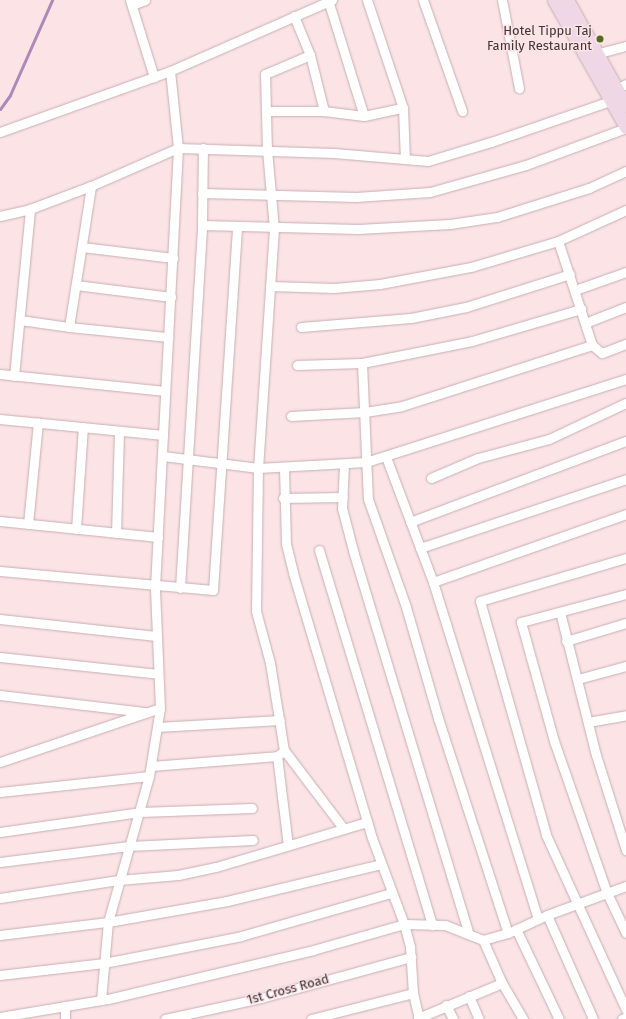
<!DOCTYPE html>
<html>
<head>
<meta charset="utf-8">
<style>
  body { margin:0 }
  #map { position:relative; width:626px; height:1019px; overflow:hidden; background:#fbe3e6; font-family:"Fira Sans",sans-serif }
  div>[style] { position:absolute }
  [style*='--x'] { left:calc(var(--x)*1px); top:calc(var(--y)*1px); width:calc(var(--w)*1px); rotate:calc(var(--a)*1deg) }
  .stream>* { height:3px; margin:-1.5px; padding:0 1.5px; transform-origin:1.5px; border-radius:1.5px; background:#b087b8 }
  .roads { filter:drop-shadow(0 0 1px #c6afb2) drop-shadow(0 0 1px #c6afb2) }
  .minor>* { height:9px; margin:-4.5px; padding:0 4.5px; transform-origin:4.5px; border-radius:4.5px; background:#fff }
  .secondary>* { height:13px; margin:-6.5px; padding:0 6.5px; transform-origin:6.5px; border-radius:6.5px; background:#f0d7e6 }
  .dots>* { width:11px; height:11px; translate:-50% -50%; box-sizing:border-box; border:2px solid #fbe3e6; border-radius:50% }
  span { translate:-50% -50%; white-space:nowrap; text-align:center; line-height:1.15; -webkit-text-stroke:3px #fbe3e6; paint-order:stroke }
  .poi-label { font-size:13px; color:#3f3637 }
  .right { translate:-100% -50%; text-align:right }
  .street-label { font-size:13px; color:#3f3637 }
</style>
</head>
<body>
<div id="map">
  <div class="stream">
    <div style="--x:0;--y:109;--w:17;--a:-54"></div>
    <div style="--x:10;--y:95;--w:104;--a:-66.1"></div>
  </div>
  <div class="roads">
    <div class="minor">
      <div style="--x:130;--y:0;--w:81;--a:72.7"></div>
      <div style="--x:328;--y:0;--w:121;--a:72.8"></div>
      <div style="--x:367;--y:0;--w:114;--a:71.6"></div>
      <div style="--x:403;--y:108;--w:51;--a:87.8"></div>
      <div style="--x:423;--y:0;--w:118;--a:70.6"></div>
      <div style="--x:502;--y:0;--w:90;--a:79.1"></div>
      <div style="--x:132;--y:5;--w:14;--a:-21"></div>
      <div style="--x:294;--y:16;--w:42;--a:67.7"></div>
      <div style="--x:310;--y:55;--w:58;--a:76"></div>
      <div style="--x:310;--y:55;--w:49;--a:157.1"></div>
      <div style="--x:265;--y:74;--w:76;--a:88.5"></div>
      <div style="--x:267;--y:150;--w:78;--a:84.9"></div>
      <div style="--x:274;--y:228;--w:241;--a:93.8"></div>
      <div style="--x:258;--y:468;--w:143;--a:90.8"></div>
      <div style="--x:256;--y:611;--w:54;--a:74.9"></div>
      <div style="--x:270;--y:663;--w:88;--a:80.9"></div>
      <div style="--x:284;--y:750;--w:99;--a:52.8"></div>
      <div style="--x:592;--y:55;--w:35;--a:-15"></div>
      <div style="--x:267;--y:111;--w:57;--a:0"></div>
      <div style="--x:324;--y:111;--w:40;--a:7.1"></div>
      <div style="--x:364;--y:116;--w:40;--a:-12"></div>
      <div style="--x:0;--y:132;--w:181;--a:-19.7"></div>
      <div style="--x:170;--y:71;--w:177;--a:-23.7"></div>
      <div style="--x:202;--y:193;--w:154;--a:1.5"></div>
      <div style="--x:356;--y:197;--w:74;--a:-3.9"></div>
      <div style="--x:430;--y:192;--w:100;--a:-15.7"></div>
      <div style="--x:526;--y:165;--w:107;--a:-20.3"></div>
      <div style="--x:0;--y:216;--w:31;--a:-13"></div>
      <div style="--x:30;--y:209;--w:65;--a:-20.7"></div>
      <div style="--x:91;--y:186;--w:95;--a:-23.6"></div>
      <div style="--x:178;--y:148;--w:156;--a:1.8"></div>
      <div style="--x:334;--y:153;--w:94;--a:4.9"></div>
      <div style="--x:428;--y:161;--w:66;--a:-16.8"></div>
      <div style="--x:491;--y:142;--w:126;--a:-19"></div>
      <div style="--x:610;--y:101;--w:13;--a:-67"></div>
      <div style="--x:615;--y:89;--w:12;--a:-24"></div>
      <div style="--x:202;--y:225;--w:156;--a:1.5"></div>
      <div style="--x:358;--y:229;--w:92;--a:-3.1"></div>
      <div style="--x:450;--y:224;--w:48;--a:-8.5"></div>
      <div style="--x:497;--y:217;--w:96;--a:-17.5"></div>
      <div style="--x:589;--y:188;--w:41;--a:-24.7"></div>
      <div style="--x:558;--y:241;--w:109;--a:71.9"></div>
      <div style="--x:592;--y:345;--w:13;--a:39"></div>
      <div style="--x:602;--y:353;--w:26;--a:-21"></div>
      <div style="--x:82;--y:247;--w:92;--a:6.9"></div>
      <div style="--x:76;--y:285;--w:96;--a:7.2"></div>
      <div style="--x:270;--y:286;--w:64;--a:1.8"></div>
      <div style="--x:334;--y:288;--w:46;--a:-5"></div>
      <div style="--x:380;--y:284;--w:93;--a:-10.6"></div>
      <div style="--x:471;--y:267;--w:91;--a:-16.6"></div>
      <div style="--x:558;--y:241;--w:75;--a:-24.5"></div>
      <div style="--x:575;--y:290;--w:54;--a:-19.4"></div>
      <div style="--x:20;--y:320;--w:49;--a:8.1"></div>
      <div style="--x:69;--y:327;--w:143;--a:-81.1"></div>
      <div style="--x:585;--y:323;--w:44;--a:-21.3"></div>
      <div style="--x:69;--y:327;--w:100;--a:5.8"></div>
      <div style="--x:301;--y:327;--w:110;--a:-4.7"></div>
      <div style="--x:411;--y:318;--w:56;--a:-11.3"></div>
      <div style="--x:466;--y:307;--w:109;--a:-17.6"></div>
      <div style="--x:362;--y:363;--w:136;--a:87.5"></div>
      <div style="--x:368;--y:499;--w:114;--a:70.6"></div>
      <div style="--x:406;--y:607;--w:116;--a:73.9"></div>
      <div style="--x:438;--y:718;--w:226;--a:72"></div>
      <div style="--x:297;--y:365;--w:65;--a:-1.8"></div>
      <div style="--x:362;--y:363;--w:112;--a:-11.3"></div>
      <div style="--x:472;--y:341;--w:114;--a:-16.4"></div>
      <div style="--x:0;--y:374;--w:166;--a:5.9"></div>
      <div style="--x:14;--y:376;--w:168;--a:-84.5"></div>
      <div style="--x:291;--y:416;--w:74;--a:-3.1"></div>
      <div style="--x:365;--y:412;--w:37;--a:-9"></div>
      <div style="--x:402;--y:406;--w:200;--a:-17.8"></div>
      <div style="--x:0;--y:419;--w:164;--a:5.6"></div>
      <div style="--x:163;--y:456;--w:96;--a:7.2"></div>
      <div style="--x:258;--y:468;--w:108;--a:-3.2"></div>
      <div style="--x:366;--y:462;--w:273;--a:-17.7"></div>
      <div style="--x:386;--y:457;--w:134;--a:69.4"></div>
      <div style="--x:433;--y:582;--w:353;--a:72.7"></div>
      <div style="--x:344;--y:464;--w:44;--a:92.6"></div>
      <div style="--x:342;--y:508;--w:48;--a:75.4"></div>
      <div style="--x:354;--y:554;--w:397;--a:73.2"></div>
      <div style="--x:284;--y:468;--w:76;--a:88.5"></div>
      <div style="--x:286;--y:544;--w:30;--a:76"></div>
      <div style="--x:293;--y:573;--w:277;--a:73.4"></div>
      <div style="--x:372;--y:838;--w:92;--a:69.6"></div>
      <div style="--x:404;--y:924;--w:24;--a:75"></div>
      <div style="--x:410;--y:947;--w:46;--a:86.3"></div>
      <div style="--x:413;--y:993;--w:27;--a:77"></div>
      <div style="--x:431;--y:478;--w:51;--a:-23.1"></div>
      <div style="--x:478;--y:458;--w:73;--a:-15"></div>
      <div style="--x:549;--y:439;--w:85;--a:-25.1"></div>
      <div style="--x:283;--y:498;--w:60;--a:-1"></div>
      <div style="--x:0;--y:521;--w:159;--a:5.8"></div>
      <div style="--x:410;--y:522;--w:231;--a:-20.6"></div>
      <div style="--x:28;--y:524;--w:102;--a:-84.4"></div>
      <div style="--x:76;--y:529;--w:102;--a:-86.1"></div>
      <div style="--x:116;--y:533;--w:102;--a:-88.3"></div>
      <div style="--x:420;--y:548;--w:217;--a:-18.5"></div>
      <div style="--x:319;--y:550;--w:392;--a:73.2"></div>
      <div style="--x:626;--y:558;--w:152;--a:163.6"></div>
      <div style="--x:480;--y:601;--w:243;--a:74.2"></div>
      <div style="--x:546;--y:835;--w:192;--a:65.4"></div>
      <div style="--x:0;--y:571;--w:214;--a:5.1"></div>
      <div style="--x:213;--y:590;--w:364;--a:-86.2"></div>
      <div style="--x:433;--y:582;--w:205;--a:-19.4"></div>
      <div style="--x:180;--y:588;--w:364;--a:-86.5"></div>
      <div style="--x:202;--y:225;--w:77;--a:-89.3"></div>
      <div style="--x:626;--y:594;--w:109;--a:165.1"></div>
      <div style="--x:521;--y:622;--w:123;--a:74.5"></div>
      <div style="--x:554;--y:741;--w:161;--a:70.8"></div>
      <div style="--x:607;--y:893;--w:44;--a:64.6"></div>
      <div style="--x:560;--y:612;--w:147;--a:75.9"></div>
      <div style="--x:596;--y:755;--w:100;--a:72.5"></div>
      <div style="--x:0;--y:619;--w:157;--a:6.2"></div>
      <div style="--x:566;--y:641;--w:63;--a:-16.7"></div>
      <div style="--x:0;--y:657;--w:159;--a:6.1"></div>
      <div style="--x:578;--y:679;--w:50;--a:-15.2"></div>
      <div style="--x:0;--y:695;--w:145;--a:6.7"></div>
      <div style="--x:588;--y:722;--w:39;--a:-10"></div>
      <div style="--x:157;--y:727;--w:123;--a:-3.3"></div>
      <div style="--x:281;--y:753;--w:5;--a:143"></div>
      <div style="--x:277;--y:756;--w:90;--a:83"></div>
      <div style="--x:0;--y:762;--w:169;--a:-18.6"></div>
      <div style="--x:151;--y:766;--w:126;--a:-4.5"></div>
      <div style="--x:0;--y:792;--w:150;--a:-6.1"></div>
      <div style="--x:0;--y:832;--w:141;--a:-8.1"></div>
      <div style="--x:140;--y:812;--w:112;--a:-2"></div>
      <div style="--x:0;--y:862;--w:130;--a:-7.1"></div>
      <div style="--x:129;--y:846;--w:124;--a:-2.8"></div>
      <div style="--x:0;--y:898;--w:120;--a:-8.6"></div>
      <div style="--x:119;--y:880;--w:59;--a:-4.8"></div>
      <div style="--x:178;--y:875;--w:39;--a:-12"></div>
      <div style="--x:216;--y:867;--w:158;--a:-16.6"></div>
      <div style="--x:547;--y:915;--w:114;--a:66.1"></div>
      <div style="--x:516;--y:929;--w:100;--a:64.5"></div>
      <div style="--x:0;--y:935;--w:109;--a:-6.9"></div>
      <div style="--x:108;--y:922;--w:121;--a:-10"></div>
      <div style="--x:227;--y:901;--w:158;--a:-13.5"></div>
      <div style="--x:483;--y:940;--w:47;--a:66.2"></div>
      <div style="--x:502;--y:983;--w:42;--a:59.7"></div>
      <div style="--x:0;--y:975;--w:105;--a:-6.6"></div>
      <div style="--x:104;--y:963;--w:140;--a:-11.1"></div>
      <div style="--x:241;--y:936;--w:156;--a:-16"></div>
      <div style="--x:469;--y:996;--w:25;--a:67"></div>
      <div style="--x:101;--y:1000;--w:78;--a:-84.9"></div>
      <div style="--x:108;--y:922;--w:152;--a:-74.3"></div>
      <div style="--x:149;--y:776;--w:69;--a:-80.8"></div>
      <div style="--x:160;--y:708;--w:121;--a:-92.4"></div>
      <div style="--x:155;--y:587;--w:440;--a:-87"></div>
      <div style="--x:178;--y:148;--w:77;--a:-95.9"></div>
      <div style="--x:446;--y:1005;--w:16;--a:63"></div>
      <div style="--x:0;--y:1017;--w:109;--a:-9.5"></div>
      <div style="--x:108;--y:999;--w:211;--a:-13.4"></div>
      <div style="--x:313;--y:950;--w:95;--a:-15.9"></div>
      <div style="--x:404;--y:924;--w:41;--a:1.4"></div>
      <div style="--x:445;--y:925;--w:41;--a:21.5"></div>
      <div style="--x:483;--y:940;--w:26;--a:-16"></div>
      <div style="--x:508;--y:933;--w:43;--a:-24.8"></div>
      <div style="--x:547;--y:915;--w:84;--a:-20.2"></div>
      <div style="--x:418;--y:1018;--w:91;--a:-22.6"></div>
      <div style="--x:65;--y:1019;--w:13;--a:-90"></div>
      <div style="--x:165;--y:1019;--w:98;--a:-12.3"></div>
      <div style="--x:261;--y:998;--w:156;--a:-15.3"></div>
      <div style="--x:311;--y:1019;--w:105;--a:-14.3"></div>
      <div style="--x:622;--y:1019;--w:4;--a:-27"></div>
    </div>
    <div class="secondary">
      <div style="--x:554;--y:0;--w:146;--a:60.4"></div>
      <div style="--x:567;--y:0;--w:121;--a:60.9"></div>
    </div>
  </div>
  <div class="dots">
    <div style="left:600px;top:39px;background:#536b1c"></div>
  </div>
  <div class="poi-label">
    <span class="right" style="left:592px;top:39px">Hotel Tippu Taj<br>Family Restaurant</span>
  </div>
  <div class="street-label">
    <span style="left:288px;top:990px;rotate:-15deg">1st Cross Road</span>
  </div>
</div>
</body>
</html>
